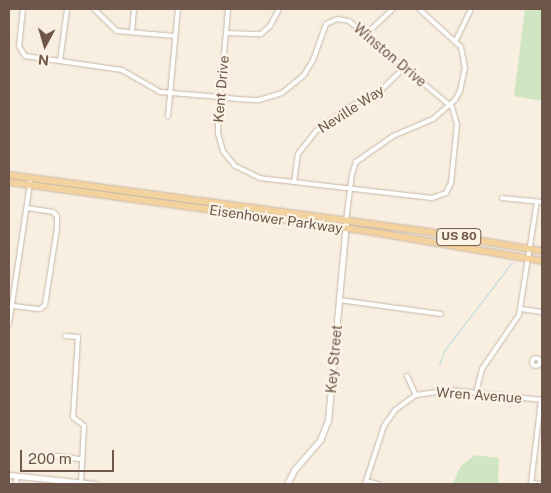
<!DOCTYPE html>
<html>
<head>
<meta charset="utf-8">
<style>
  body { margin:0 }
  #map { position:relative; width:551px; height:493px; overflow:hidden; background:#f9efe1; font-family:"Public Sans",sans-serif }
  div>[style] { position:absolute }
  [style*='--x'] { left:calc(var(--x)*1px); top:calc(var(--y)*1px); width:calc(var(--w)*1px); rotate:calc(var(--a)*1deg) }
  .green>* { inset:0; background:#d0e5c1 }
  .stream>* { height:1px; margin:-0.5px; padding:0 0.5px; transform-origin:0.5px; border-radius:0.5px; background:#b8dbe1 }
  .roads { filter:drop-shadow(0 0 1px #c8b7a9) drop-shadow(0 0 1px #c8b7a9) }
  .street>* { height:4px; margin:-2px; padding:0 2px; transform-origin:2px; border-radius:2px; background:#fff }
  .street>.ring { margin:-2px; padding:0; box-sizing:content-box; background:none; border:4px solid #fff; border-radius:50% }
  .secondary>* { height:5px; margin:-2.5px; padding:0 2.5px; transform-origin:2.5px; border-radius:2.5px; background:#fff }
  .primary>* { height:5.5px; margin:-2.75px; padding:0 2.75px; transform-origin:2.75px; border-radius:2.75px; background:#f3d29e }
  span { translate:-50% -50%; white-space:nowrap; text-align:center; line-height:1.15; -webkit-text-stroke:4.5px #fdf4e6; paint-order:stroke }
  .shield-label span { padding:1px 4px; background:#fdf4e6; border:1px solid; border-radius:4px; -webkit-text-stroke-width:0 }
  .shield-label { font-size:12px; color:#6e564a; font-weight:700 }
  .street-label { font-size:14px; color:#6e564a }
  .frame { position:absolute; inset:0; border:10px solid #6e564a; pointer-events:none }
  .north { position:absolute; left:20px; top:20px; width:50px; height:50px; -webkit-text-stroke:4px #fdf4e6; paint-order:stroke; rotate:186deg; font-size:14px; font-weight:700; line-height:20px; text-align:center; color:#6e564a }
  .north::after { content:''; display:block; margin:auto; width:18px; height:22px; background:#6e564a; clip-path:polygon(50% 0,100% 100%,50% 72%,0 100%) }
  .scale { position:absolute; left:20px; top:450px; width:94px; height:22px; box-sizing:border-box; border:2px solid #6e564a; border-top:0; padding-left:6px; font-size:15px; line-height:18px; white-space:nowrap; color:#6e564a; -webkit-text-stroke:4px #fdf4e6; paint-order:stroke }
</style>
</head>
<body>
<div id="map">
  <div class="green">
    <div style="clip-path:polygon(525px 9px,542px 9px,542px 101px,514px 96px)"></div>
    <div style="clip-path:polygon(475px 455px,499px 458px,498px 484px,453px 484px,460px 467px)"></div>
  </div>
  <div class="stream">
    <div style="--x:541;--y:239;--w:1;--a:0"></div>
    <div style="--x:439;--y:365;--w:15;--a:-70"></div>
    <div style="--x:444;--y:351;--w:112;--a:-52.6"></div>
  </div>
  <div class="roads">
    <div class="street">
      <div style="--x:23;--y:9;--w:37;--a:96"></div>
      <div style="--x:19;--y:46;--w:12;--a:59"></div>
      <div style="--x:25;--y:56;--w:98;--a:8.2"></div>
      <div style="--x:122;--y:70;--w:44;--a:30.1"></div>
      <div style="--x:160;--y:92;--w:60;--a:4.8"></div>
      <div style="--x:220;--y:97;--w:17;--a:7"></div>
      <div style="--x:237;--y:99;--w:22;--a:3"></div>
      <div style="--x:259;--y:100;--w:24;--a:-17"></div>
      <div style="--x:282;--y:93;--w:28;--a:-39"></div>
      <div style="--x:304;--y:75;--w:17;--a:-59"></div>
      <div style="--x:313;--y:60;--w:38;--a:-70"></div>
      <div style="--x:326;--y:24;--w:12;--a:-24"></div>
      <div style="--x:337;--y:19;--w:12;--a:9"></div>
      <div style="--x:349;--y:21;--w:134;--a:39.9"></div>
      <div style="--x:452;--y:107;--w:18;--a:74"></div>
      <div style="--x:457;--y:124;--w:59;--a:95.8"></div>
      <div style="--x:451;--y:183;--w:11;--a:117"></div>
      <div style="--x:446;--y:193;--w:15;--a:160"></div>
      <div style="--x:432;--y:198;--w:173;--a:-173.4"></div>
      <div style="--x:260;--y:178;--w:28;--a:-154"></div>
      <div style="--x:235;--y:166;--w:19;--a:-129"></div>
      <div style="--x:223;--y:151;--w:19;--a:-106"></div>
      <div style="--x:218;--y:133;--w:11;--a:-90"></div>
      <div style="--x:218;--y:122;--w:25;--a:-85"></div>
      <div style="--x:220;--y:97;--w:76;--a:-84.7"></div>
      <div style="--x:227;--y:21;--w:12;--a:-85"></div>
      <div style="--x:94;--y:9;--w:32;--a:44"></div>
      <div style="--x:117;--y:31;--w:58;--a:4.9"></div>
      <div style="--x:132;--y:32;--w:23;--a:-85"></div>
      <div style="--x:226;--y:33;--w:35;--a:2"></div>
      <div style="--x:261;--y:34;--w:12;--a:-42"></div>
      <div style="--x:270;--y:26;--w:19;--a:-62"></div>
      <div style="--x:366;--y:34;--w:37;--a:-43"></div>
      <div style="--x:456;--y:40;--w:34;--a:-64"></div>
      <div style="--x:60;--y:61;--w:52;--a:-82.3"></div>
      <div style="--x:168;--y:116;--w:107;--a:-84.7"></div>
      <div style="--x:294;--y:182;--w:28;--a:-82"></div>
      <div style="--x:298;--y:154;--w:29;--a:-52"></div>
      <div style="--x:316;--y:131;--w:37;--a:-36"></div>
      <div style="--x:346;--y:109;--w:40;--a:-28"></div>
      <div style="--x:381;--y:90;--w:33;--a:-44"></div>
      <div style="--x:502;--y:198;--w:40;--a:5.7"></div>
      <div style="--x:346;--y:221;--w:47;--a:-82.7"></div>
      <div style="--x:352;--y:174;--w:13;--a:-72"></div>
      <div style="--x:356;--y:162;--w:45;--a:-35.1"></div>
      <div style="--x:393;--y:136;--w:43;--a:-23"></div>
      <div style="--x:433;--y:119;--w:29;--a:-41"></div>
      <div style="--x:455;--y:100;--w:10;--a:-61"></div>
      <div style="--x:460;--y:91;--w:24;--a:-78"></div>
      <div style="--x:465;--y:68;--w:21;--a:-101"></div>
      <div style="--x:461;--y:47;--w:57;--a:-137.9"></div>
      <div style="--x:339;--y:300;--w:103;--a:7.8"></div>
      <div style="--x:14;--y:306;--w:26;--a:7"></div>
      <div style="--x:40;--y:309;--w:6;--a:-39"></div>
      <div style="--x:45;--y:305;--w:78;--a:-81.1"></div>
      <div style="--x:57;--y:228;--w:12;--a:-90"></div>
      <div style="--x:57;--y:216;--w:6;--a:-135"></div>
      <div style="--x:53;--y:212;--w:26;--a:-171"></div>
      <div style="--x:521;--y:309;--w:21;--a:8"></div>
      <div style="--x:9;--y:324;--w:143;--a:-81.5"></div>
      <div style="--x:65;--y:336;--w:13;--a:4"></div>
      <div style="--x:78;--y:337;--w:80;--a:93.6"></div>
      <div style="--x:73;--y:417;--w:14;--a:39"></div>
      <div style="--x:84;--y:426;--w:58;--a:93"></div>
      <div class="ring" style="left:532px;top:358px;width:4px;height:4px"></div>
      <div style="--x:407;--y:376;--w:21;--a:65"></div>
      <div style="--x:476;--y:393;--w:25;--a:-76"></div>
      <div style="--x:482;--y:369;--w:65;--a:-55.6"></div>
      <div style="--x:519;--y:315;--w:115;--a:-81"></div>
      <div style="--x:56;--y:456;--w:26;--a:7"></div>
      <div style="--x:366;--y:481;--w:12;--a:14"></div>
      <div style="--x:531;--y:483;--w:11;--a:5"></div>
      <div style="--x:16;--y:484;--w:8;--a:-83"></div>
      <div style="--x:365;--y:484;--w:61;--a:-71.9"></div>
      <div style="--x:384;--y:426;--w:19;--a:-55"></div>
      <div style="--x:395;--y:410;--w:26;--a:-36"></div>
      <div style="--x:416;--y:395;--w:34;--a:-8"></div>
      <div style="--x:450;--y:390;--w:93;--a:6.2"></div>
      <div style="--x:531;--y:484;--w:85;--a:-83.2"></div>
    </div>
    <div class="secondary">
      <div style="--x:9;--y:475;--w:87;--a:5.9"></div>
      <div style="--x:287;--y:484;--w:16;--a:-63"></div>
      <div style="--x:294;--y:470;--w:40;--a:-49"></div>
      <div style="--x:320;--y:440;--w:22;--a:-68"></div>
      <div style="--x:328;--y:420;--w:200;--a:-84.8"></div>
    </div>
    <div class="primary">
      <div style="--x:9;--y:175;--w:425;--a:7.7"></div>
      <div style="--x:430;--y:232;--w:114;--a:9.6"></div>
      <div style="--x:9;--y:182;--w:367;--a:7.8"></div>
      <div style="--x:373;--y:232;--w:171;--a:9.7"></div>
    </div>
  </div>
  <div class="shield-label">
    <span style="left:459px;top:237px">US 80</span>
  </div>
  <div class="street-label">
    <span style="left:390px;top:55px;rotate:40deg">Winston Drive</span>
    <span style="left:221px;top:89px;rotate:-85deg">Kent Drive</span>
    <span style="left:351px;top:109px;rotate:-33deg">Neville Way</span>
    <span style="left:276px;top:219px;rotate:8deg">Eisenhower Parkway</span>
    <span style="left:334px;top:359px;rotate:-85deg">Key Street</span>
    <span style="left:479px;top:395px;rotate:4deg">Wren Avenue</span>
  </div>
  <div class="frame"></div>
  <div class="north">N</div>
  <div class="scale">200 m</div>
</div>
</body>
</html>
